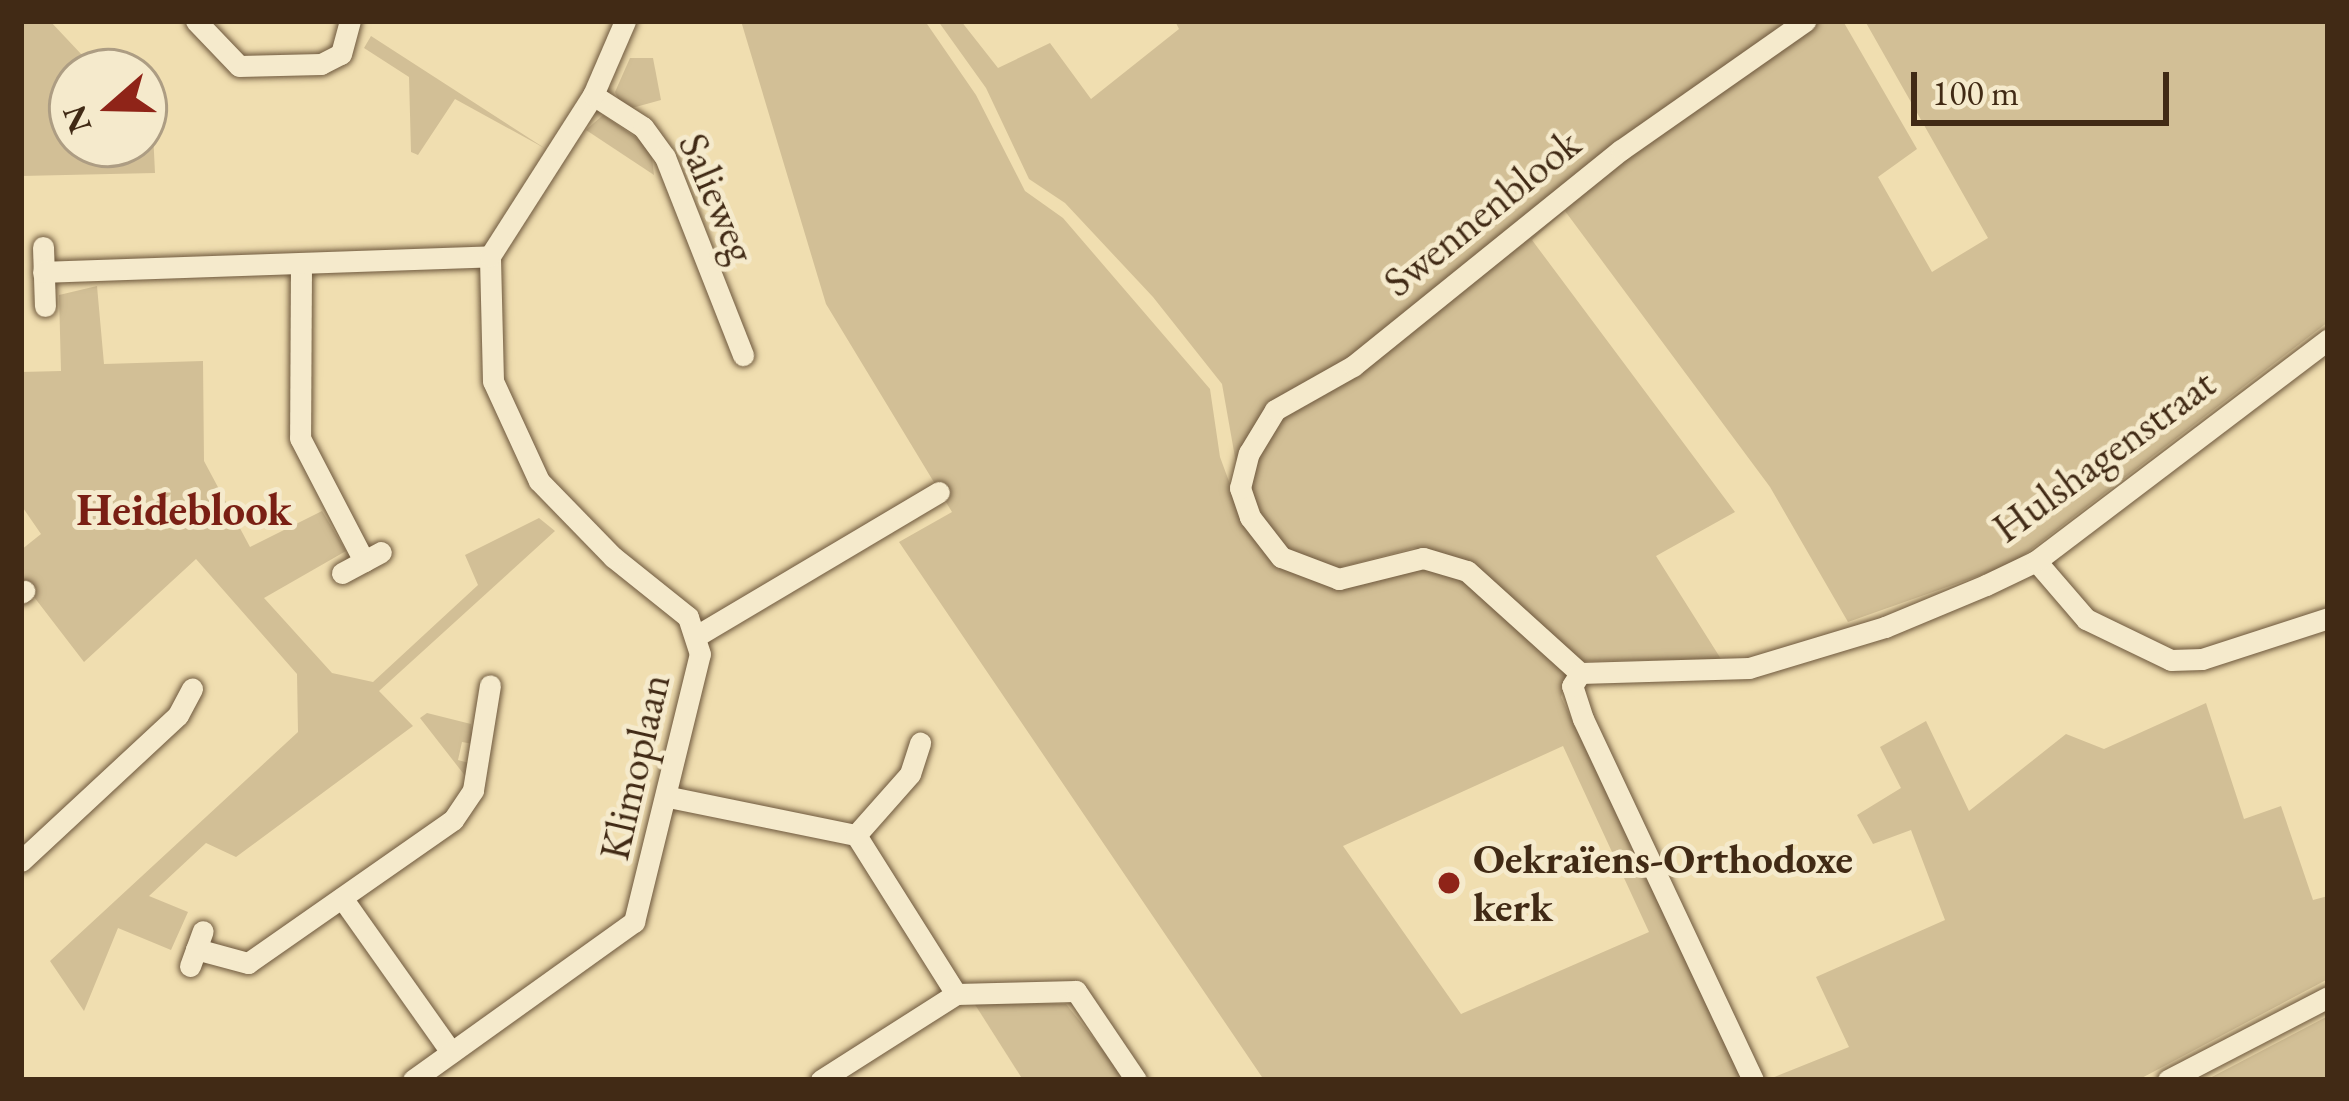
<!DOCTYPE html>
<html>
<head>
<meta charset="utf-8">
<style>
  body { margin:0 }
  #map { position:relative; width:2349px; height:1101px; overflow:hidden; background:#f0deb0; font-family:"EB Garamond",serif }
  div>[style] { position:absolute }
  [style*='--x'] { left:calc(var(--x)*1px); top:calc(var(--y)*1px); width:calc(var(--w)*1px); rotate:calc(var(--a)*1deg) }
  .green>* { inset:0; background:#d2bf96 }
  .roads { filter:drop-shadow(0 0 3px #6d573c) drop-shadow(0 0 3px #6d573c) }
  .minor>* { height:21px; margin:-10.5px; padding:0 10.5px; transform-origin:10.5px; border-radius:10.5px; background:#f5eacc }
  .dots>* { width:33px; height:33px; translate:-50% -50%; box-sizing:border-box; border:6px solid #f5eacc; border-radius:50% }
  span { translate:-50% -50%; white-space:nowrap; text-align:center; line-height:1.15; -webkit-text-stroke:10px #f5eacc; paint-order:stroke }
  .street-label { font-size:42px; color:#412a15 }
  .poi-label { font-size:42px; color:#412a15; font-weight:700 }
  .left { translate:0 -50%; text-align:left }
  .neighbourhood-label { font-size:45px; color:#7a1f14; font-weight:700 }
  .frame { position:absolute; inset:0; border:24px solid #412a15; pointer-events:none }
  .north { position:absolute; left:48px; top:48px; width:120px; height:120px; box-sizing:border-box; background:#f5eacc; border:3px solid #ad9d83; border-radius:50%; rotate:250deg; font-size:33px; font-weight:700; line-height:48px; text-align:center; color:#412a15 }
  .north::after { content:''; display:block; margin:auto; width:42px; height:54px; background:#8f2418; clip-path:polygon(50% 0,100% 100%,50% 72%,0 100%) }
  .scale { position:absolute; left:1911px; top:72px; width:258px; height:54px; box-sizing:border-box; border:6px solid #412a15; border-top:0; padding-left:15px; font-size:36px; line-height:42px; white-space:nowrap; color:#412a15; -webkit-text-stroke:9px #f5eacc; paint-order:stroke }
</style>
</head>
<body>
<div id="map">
  <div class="green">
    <div style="clip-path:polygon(21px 21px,50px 21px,98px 72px,72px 72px,72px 144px,144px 144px,144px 122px,153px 132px,155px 173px,21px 176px)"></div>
    <div style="clip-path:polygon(evenodd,741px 21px,925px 21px,976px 95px,1025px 191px,1063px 218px,1210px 389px,1220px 457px,1238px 506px,1272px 558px,1336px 587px,1419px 565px,1460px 577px,1568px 672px,1561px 697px,1742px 1080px,1264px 1080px,899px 542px,952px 512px,826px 304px,741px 21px,1563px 746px,1649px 932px,1461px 1014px,1343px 846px,1563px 746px)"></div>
    <div style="clip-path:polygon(938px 21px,961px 21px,998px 68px,1050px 43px,1091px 99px,1179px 29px,1175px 21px,1843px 21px,1917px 149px,1878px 177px,1932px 272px,1988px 238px,1865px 21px,2326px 21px,2328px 322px,2012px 564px,1848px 622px,1770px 487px,1565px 211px,1532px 240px,1735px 512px,1656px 556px,1721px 659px,1575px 661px,1453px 561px,1414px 548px,1326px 571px,1276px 542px,1236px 463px,1222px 384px,1153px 297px,1065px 203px,1029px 179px,986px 88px)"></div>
    <div style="clip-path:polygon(371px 36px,546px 149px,455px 99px,418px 155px,411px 152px,409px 77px,364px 48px)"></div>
    <div style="clip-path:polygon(630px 58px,653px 58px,661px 100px,632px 108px,619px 101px,615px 92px)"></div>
    <div style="clip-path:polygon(603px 115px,651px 148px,654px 175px,586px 130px)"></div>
    <div style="clip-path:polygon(97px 286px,104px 364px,203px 361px,204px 461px,250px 547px,322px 511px,346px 551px,264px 598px,332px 673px,373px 682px,478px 585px,465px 555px,539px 518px,555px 531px,379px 691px,413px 726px,236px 857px,206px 843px,149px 896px,188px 912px,171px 950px,118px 928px,84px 1011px,50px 961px,298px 732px,297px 674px,196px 559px,84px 662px,21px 580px,21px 550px,41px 534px,21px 505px,21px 372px,61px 371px,59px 295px)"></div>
    <div style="clip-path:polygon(2206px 703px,2244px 819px,2281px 806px,2313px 900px,2328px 896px,2328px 979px,2138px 1080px,1767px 1080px,1849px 1047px,1816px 977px,1945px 920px,1911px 830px,1873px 844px,1857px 815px,1901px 788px,1880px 747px,1926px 721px,1969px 811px,2066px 734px,2104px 749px)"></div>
    <div style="clip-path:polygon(427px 713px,471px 724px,473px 744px,462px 742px,458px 760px,469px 763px,466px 777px,420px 718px)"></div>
    <div style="clip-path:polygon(974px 1003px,1066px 1004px,1127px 1080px,1023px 1080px)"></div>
    <div style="clip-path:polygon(2328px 1016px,2328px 1080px,2206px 1080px)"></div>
  </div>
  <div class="roads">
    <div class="minor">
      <div style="--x:196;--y:21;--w:62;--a:46.3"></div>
      <div style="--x:239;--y:66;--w:82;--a:-1.4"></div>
      <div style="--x:321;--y:64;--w:22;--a:-27"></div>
      <div style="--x:341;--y:54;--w:34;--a:-75"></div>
      <div style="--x:593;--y:95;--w:59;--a:32.6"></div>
      <div style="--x:643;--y:127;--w:37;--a:54"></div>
      <div style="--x:665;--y:157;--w:213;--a:68.5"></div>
      <div style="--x:43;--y:247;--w:59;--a:88.1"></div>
      <div style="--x:301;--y:263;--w:175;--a:90.3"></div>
      <div style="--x:300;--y:438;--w:139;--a:62.5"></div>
      <div style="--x:43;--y:272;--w:447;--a:-2"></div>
      <div style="--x:2036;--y:561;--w:77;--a:49.2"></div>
      <div style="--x:2086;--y:619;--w:94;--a:25.8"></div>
      <div style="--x:2171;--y:660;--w:31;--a:-2"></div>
      <div style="--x:2202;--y:659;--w:133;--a:-18"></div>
      <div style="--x:342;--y:573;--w:44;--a:-28.3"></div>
      <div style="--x:21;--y:593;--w:4;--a:-34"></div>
      <div style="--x:698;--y:635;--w:280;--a:-30.7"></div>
      <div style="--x:1580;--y:673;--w:152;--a:-137.9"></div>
      <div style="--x:1467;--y:571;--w:46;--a:-163.5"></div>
      <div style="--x:1423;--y:558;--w:87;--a:166"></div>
      <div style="--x:1339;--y:579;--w:62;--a:-159.2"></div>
      <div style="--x:1281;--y:557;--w:51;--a:-127.8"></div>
      <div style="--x:1250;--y:517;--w:31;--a:-109"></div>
      <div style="--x:1240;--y:488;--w:36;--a:-76"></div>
      <div style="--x:1249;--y:453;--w:50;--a:-58.8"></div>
      <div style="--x:1275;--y:410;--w:90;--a:-29.4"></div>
      <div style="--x:1353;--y:366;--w:344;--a:-38.9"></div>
      <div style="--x:1621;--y:150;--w:225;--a:-35"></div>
      <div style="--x:669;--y:797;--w:191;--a:11.5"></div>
      <div style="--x:856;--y:835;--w:188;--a:57.8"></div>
      <div style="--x:956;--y:994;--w:120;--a:-1.4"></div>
      <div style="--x:1076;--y:991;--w:107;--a:56"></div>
      <div style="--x:856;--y:835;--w:81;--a:-48.5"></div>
      <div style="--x:910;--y:774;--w:33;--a:-72"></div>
      <div style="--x:21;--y:861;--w:214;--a:-42.9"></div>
      <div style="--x:178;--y:715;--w:30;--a:-62"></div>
      <div style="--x:342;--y:898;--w:189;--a:54.7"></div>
      <div style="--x:196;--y:949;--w:54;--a:15.1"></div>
      <div style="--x:248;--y:963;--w:250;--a:-34.9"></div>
      <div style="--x:453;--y:820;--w:36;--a:-56"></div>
      <div style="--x:473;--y:790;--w:106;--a:-80.8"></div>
      <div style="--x:190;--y:966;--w:37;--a:-70"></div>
      <div style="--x:413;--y:1080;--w:272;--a:-35.6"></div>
      <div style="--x:634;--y:922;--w:276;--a:-76.2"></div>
      <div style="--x:700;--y:654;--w:39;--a:-108"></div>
      <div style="--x:688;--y:617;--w:96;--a:-141.3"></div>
      <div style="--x:613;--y:557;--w:106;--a:-134.2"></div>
      <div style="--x:539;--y:481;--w:110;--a:-114.7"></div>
      <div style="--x:493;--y:381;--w:125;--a:-91.4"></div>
      <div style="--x:490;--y:256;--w:191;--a:-57.4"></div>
      <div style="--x:593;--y:95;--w:81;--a:-66.6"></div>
      <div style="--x:821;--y:1080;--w:160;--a:-32.5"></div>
      <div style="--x:1753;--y:1080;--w:399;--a:-115.2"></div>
      <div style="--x:1583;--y:719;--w:35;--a:-108"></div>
      <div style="--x:1572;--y:686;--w:15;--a:-58"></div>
      <div style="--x:1580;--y:673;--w:169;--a:-1.7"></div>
      <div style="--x:1749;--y:668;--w:142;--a:-16.8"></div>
      <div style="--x:1885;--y:627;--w:109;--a:-22.6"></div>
      <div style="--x:1986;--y:585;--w:55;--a:-25.6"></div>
      <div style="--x:2036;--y:561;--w:367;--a:-37.2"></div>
      <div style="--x:2168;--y:1080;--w:180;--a:-27.4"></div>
    </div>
  </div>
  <div class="dots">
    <div style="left:1449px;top:883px;background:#8f2418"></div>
  </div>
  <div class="street-label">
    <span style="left:717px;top:198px;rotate:67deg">Salieweg</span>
    <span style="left:1482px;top:213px;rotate:-39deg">Swennenblook</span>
    <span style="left:2104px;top:456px;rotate:-36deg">Hulshagenstraat</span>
    <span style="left:635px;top:767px;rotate:-77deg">Klimoplaan</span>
  </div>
  <div class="poi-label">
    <span class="left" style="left:1473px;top:883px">Oekraïens-Orthodoxe<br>kerk</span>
  </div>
  <div class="neighbourhood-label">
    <span style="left:184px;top:510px">Heideblook</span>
  </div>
  <div class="frame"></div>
  <div class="north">N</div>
  <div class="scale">100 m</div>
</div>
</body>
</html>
